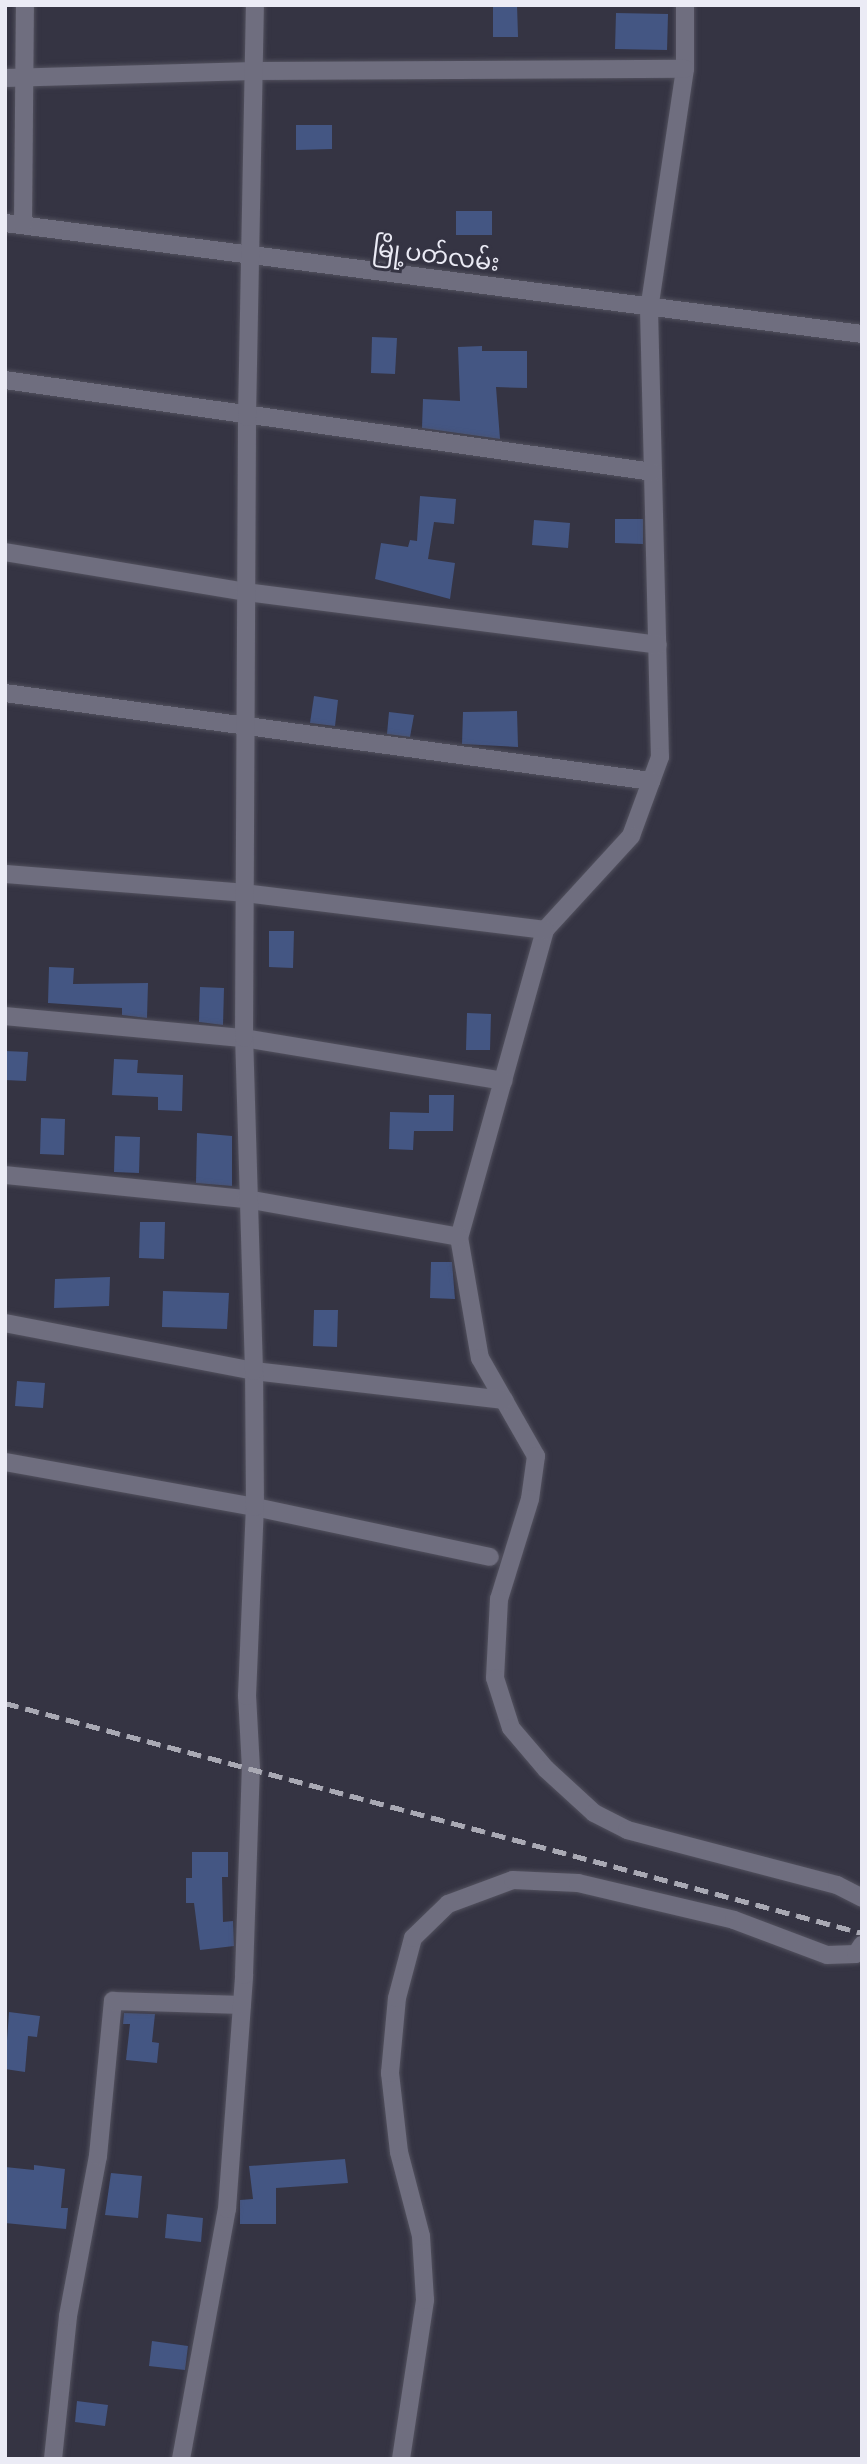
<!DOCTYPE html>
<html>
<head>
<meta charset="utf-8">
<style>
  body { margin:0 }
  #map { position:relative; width:867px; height:2464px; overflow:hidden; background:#353443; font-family:Karla,"Noto Sans Myanmar",sans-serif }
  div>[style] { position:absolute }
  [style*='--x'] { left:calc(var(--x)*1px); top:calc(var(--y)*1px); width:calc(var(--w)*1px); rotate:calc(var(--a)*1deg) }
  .building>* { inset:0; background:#445683 }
  .roads { filter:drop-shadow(0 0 2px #52515e) drop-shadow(0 0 2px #52515e) }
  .street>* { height:18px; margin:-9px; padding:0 9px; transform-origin:9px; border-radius:9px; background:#6f6e7f }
  .rail>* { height:5px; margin-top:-2.5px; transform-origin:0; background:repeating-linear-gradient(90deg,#a9a9b4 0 14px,transparent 0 21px) }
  span { translate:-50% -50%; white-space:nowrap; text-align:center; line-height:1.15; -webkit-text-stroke:6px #353443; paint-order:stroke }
  .street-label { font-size:24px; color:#ebebf5 }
  .frame { position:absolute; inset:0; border:7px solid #ebebf5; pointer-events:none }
</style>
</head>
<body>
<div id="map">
  <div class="building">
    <div style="clip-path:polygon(493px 5px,517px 5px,518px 37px,493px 37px)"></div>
    <div style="clip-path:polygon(616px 13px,668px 14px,667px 50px,615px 49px)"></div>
    <div style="clip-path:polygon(296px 125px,332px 125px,332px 149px,296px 150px)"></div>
    <div style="clip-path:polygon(456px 211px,492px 211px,492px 235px,456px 235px)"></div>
    <div style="clip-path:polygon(372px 337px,397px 338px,395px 374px,371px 373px)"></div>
    <div style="clip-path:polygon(482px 346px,482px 351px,527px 351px,527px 388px,496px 387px,500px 439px,422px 428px,423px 399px,460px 401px,458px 347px)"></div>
    <div style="clip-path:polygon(420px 496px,456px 499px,454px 524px,434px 522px,428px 559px,455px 563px,450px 599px,375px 579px,381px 543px,408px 547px,410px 540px,417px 541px)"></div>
    <div style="clip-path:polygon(615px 519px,643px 519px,643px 544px,615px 543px)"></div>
    <div style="clip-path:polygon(534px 520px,570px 523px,568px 548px,532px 545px)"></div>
    <div style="clip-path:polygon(314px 696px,338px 700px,335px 726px,310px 723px)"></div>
    <div style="clip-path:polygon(517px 711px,518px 747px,462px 744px,463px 712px)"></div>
    <div style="clip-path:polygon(389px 712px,414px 715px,410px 737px,387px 734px)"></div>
    <div style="clip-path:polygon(269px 931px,294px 931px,293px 968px,269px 967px)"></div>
    <div style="clip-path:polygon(49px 967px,74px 968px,73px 984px,148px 983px,147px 1018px,122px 1015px,122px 1008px,48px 1003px)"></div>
    <div style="clip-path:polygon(200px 987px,224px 988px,223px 1025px,199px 1022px)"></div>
    <div style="clip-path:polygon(467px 1013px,491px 1014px,490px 1050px,466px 1050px)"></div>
    <div style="clip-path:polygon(5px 1051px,28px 1052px,26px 1081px,5px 1080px)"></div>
    <div style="clip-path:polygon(114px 1059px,138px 1060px,137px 1073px,183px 1075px,182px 1111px,158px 1110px,158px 1097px,112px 1095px)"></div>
    <div style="clip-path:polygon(429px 1095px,454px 1095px,453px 1131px,414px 1131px,413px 1150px,389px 1149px,390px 1112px,429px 1113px)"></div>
    <div style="clip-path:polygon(41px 1118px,65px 1119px,64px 1155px,40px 1154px)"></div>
    <div style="clip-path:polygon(197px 1133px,232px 1136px,232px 1186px,196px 1183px)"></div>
    <div style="clip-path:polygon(115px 1136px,140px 1137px,139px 1173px,114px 1172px)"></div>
    <div style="clip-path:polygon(140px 1222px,165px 1222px,164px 1259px,139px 1258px)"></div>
    <div style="clip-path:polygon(431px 1262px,452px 1262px,455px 1299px,430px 1298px)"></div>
    <div style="clip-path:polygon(110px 1277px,109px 1306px,54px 1308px,55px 1279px)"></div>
    <div style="clip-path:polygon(163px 1291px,229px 1293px,227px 1329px,162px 1327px)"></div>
    <div style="clip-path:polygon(314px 1310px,338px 1310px,337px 1347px,313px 1346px)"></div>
    <div style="clip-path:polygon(17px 1381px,45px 1383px,43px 1408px,15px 1406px)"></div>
    <div style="clip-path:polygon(192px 1852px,228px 1852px,228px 1877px,222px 1877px,223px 1922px,233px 1921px,234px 1946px,200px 1950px,194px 1903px,186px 1903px,186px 1878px,192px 1878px)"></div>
    <div style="clip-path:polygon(9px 2012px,40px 2016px,37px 2037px,28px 2036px,25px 2072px,5px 2069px)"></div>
    <div style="clip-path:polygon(124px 2013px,155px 2014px,152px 2042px,159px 2043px,157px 2063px,126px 2060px,130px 2024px,123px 2024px)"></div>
    <div style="clip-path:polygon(345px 2159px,348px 2183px,276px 2188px,276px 2224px,240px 2224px,240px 2200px,253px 2199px,249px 2166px)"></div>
    <div style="clip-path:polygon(34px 2165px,65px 2169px,61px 2208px,68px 2208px,66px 2229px,5px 2223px,5px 2167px,34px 2170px)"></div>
    <div style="clip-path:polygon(111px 2173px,142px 2176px,138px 2218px,105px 2215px)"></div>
    <div style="clip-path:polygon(167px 2214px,203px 2218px,201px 2242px,165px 2238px)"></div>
    <div style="clip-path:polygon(152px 2341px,188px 2346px,185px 2370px,149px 2366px)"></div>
    <div style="clip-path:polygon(77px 2401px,108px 2405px,105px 2426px,75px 2422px)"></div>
  </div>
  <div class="roads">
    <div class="street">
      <div style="--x:685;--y:5;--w:64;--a:90"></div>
      <div style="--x:685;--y:69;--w:243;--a:98.5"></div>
      <div style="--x:649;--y:309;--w:448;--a:88.6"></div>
      <div style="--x:660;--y:757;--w:84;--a:110.2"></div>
      <div style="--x:631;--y:836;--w:127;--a:132.5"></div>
      <div style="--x:545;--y:930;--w:319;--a:105.6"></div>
      <div style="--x:459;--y:1237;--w:123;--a:80.2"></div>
      <div style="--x:480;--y:1358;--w:113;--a:60.3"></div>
      <div style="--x:536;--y:1456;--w:43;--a:97.9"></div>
      <div style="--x:530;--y:1499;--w:105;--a:107.2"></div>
      <div style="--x:499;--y:1599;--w:79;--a:92.9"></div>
      <div style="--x:495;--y:1678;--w:52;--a:72.3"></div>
      <div style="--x:511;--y:1728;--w:54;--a:49.5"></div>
      <div style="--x:546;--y:1769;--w:65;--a:42.5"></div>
      <div style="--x:594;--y:1813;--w:37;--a:27"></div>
      <div style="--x:627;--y:1830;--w:217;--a:14.7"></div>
      <div style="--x:837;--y:1885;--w:28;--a:27"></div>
      <div style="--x:5;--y:78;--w:249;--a:-1.6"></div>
      <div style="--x:254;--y:71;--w:431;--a:-0.3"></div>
      <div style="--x:5;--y:223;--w:864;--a:7.38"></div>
      <div style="--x:23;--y:225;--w:220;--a:-89.5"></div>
      <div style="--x:5;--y:380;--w:654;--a:8.08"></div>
      <div style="--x:5;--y:552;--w:244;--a:9.4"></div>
      <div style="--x:246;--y:592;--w:415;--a:7.3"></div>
      <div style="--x:5;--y:693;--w:652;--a:7.76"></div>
      <div style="--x:5;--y:874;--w:240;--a:4.5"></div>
      <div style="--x:244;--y:893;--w:303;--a:7"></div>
      <div style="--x:5;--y:1016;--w:240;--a:5.3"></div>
      <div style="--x:244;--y:1038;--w:263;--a:9.4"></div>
      <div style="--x:5;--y:1175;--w:242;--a:5.7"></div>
      <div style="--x:246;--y:1199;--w:216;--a:10.1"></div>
      <div style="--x:5;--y:1323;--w:254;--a:10.9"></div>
      <div style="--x:254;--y:1371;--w:252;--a:6.6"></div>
      <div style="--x:5;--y:1462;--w:254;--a:10.2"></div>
      <div style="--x:255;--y:1507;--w:240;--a:12"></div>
      <div style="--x:53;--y:2459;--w:144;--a:-84"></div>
      <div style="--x:68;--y:2316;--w:163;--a:-79.4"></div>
      <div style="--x:98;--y:2156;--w:156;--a:-84.5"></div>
      <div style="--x:113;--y:2001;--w:129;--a:1.8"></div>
      <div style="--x:181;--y:2459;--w:254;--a:-79.6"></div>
      <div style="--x:227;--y:2209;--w:235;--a:-85.8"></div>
      <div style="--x:244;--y:1975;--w:206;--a:-88.1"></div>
      <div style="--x:251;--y:1769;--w:73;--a:-93.1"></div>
      <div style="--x:247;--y:1696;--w:189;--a:-87.6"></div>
      <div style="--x:255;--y:1507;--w:136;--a:-90.4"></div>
      <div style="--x:254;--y:1371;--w:333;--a:-91.7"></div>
      <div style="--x:244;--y:1038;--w:621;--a:-89.72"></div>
      <div style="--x:247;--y:417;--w:412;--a:-88.9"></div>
      <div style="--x:401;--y:2459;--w:161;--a:-81.4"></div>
      <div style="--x:425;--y:2300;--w:64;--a:-93.6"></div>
      <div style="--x:421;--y:2236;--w:87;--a:-104.7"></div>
      <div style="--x:399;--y:2152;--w:80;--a:-96.5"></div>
      <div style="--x:390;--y:2073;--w:75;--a:-84.7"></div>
      <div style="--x:397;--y:1998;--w:62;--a:-75.1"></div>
      <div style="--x:413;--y:1938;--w:49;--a:-44.2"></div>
      <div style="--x:448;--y:1904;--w:69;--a:-20.3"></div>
      <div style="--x:513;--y:1880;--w:65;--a:2.6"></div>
      <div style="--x:578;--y:1883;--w:160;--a:13.3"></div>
      <div style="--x:734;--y:1920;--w:99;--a:20.6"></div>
      <div style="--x:827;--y:1955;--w:29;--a:-2"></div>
      <div style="--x:856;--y:1954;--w:11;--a:-56"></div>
    </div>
  </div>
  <div class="rail">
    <div style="--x:5;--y:1703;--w:887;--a:15.02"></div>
  </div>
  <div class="street-label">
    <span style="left:436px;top:256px;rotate:7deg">မြို့ပတ်လမ်း</span>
  </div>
  <div class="frame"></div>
</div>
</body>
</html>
